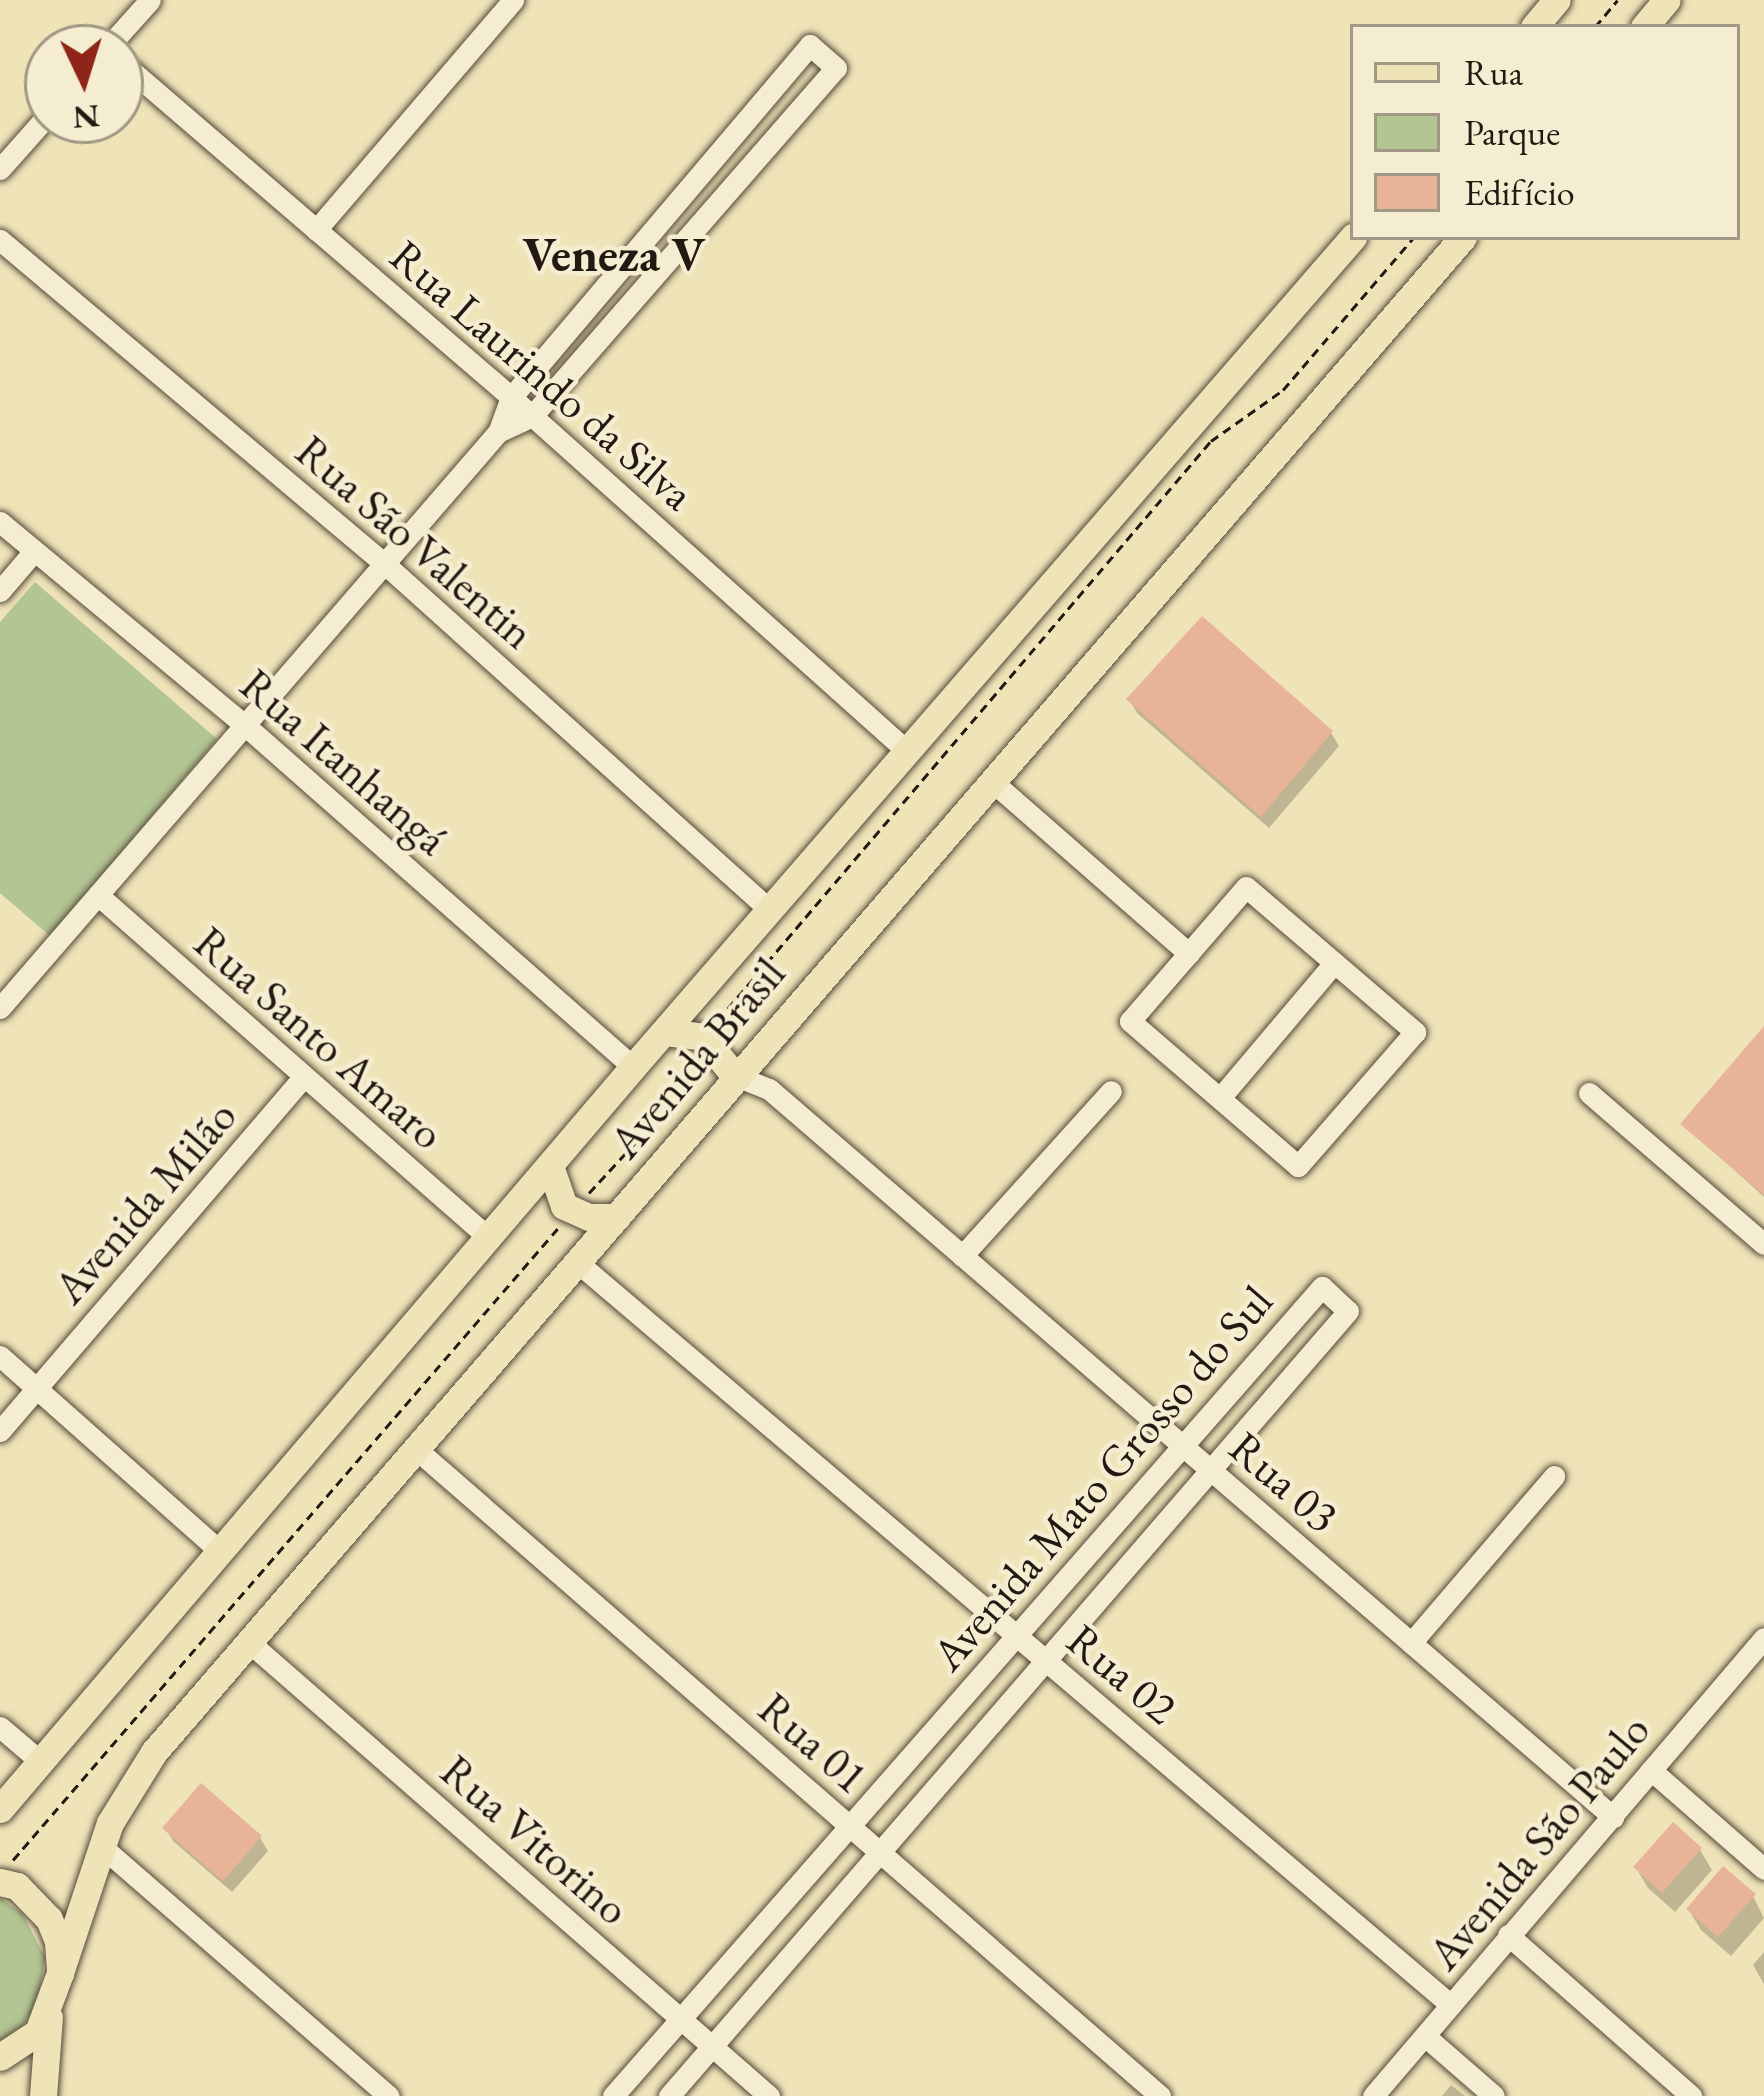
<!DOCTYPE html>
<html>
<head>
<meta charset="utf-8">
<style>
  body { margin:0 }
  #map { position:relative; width:1764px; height:2096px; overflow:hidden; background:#efe3b8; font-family:"EB Garamond",serif }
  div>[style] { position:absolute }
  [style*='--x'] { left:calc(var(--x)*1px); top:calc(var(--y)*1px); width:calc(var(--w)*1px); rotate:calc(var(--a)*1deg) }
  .green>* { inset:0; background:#b3c593 }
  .shadow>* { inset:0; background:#0003 }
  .building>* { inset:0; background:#e7b498 }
  .path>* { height:3px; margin-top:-1.5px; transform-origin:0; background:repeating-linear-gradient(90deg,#231912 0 9px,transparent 0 15px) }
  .roads { filter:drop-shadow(0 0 3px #564c3c) drop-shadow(0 0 3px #564c3c) }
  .minor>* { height:21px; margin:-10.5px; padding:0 10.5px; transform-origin:10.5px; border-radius:10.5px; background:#f5edd1 }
  .major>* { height:27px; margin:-13.5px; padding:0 13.5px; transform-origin:13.5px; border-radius:13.5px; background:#efe3b8 }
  span { translate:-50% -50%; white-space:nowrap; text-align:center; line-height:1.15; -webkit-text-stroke:9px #f5edd1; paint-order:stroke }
  .street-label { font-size:45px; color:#231912 }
  .neighbourhood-label { font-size:48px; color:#231912; font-weight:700 }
  .legend { position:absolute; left:1350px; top:24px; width:390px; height:216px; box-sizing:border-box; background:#f5edd1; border:3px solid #a19885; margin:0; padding:15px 21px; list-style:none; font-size:36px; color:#231912 }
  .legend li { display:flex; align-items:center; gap:24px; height:60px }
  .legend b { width:60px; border:3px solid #a19885 }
  .north { position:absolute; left:24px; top:24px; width:120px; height:120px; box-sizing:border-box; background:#f5edd1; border:3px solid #a19885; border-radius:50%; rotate:176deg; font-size:33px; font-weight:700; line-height:48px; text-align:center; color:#231912 }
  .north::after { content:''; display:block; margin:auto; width:42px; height:54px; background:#8f2418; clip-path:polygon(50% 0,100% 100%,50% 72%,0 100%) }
</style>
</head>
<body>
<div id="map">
  <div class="green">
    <div style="clip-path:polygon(35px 582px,217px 739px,50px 936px,0 893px,0 622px)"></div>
    <div style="clip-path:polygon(0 1898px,22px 1913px,45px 1957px,37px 2006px,22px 2026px,0 2041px)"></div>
  </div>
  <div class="shadow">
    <div style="clip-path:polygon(1129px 699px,1331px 733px,1339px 746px,1269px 828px,1137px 713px)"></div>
    <div style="clip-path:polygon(1764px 1030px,1764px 1197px,1684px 1124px)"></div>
    <div style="clip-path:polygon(166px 1828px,260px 1838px,268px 1851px,232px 1892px,173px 1841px)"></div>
    <div style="clip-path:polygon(1700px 1850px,1712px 1870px,1675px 1912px,1648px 1888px,1636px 1868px)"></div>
    <div style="clip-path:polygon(1753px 1896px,1764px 1918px,1731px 1956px,1701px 1930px,1689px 1910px)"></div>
    <div style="clip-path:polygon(1764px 1952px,1764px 1984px,1753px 1965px)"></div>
    <div style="clip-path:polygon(1451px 2085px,1465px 2096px,1442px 2096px)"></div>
  </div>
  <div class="building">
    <div style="clip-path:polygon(1202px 616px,1333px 731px,1261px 817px,1126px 699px)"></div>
    <div style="clip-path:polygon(1764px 1026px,1764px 1195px,1680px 1124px)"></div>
    <div style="clip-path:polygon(201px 1783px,262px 1836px,223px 1881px,162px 1828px)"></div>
    <div style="clip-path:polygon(1673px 1822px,1702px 1848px,1662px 1893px,1633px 1867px)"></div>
    <div style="clip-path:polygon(1723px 1866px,1756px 1894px,1718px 1937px,1686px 1909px)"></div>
  </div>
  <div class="path">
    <div style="--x:1595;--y:27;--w:35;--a:-50"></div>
    <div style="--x:718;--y:1020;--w:760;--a:-49.59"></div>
    <div style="--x:1211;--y:441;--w:88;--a:-35.3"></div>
    <div style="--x:1283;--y:390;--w:201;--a:-49.4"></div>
    <div style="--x:589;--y:1193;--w:67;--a:-47.4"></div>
    <div style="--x:634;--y:1144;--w:98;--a:-57.9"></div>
    <div style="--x:13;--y:1860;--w:836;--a:-49.22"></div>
  </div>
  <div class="roads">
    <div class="minor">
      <div style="--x:107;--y:48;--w:64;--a:-48.1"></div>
      <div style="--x:120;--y:61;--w:516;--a:40.67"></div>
      <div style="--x:511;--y:397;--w:533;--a:41.8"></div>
      <div style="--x:0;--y:169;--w:72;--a:-48.4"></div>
      <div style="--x:316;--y:230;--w:303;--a:-49.4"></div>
      <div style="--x:0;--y:240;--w:505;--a:40.1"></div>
      <div style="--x:386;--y:565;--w:518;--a:41.95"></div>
      <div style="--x:0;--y:522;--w:321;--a:39.7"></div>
      <div style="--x:247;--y:727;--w:514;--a:41.37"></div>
      <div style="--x:0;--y:591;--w:52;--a:-49.6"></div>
      <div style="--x:994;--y:783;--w:259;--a:41.2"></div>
      <div style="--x:1246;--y:887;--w:223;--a:40.6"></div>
      <div style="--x:1415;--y:1032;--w:178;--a:131.1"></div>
      <div style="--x:1298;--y:1166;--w:222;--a:-139.2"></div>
      <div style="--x:1130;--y:1021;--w:177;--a:-49.1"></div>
      <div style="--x:99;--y:896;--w:519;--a:41.25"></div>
      <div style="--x:0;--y:1008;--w:761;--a:-49.15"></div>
      <div style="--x:498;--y:432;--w:38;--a:-25"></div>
      <div style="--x:532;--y:416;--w:462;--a:-48.9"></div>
      <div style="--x:836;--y:68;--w:35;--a:-139"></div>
      <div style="--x:810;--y:45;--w:462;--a:130.3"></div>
      <div style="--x:511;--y:397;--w:37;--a:110"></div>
      <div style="--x:734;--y:1075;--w:38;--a:22"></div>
      <div style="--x:769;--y:1089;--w:1115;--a:40.78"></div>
      <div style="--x:1589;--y:1093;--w:231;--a:40.8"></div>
      <div style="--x:1220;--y:1098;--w:177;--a:-49.8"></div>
      <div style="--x:962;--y:1256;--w:222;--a:-47.9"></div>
      <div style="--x:577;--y:1262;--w:1147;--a:40.37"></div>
      <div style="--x:0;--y:1356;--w:294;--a:41.6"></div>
      <div style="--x:0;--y:1431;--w:465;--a:-49.4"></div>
      <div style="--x:416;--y:1449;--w:986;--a:41.01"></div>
      <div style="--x:250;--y:1643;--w:689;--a:41.12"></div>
      <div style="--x:1411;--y:1643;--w:220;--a:-49.4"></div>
      <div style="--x:0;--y:1727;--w:52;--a:40.4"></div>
      <div style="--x:1651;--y:1770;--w:150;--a:41.2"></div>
      <div style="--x:101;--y:1846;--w:381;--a:41"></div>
      <div style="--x:1508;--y:1935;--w:244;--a:41.3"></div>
      <div style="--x:1425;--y:2036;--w:91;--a:41"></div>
      <div style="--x:613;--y:2096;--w:1076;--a:-48.77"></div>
      <div style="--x:1322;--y:1287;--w:35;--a:43"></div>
      <div style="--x:1348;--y:1311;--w:1038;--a:130.86"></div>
      <div style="--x:1373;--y:2096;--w:602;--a:-49.51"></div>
    </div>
    <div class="major">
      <div style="--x:1534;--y:27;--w:35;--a:-50"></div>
      <div style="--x:1644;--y:27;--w:35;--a:-50"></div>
      <div style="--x:665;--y:1032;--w:38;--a:7"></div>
      <div style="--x:703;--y:1037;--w:49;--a:50.8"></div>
      <div style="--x:550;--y:1166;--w:42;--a:70.7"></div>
      <div style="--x:564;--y:1206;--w:27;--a:24"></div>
      <div style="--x:589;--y:1217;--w:28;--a:0"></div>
      <div style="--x:0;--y:1809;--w:975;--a:-49.53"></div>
      <div style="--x:633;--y:1067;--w:1099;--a:-49.06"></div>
      <div style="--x:0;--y:1882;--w:17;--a:13"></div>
      <div style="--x:17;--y:1886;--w:46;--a:45.9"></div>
      <div style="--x:49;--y:1919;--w:24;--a:68"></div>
      <div style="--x:58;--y:1941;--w:32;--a:86"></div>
      <div style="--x:60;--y:1973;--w:63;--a:110.4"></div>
      <div style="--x:38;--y:2032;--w:45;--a:146.7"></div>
      <div style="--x:60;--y:1973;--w:158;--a:-71.6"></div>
      <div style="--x:110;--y:1823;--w:84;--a:-58.2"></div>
      <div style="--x:154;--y:1752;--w:2002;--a:-49.17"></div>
      <div style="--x:43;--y:2096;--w:79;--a:-85.7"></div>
    </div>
  </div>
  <div class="street-label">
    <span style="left:542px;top:375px;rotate:41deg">Rua Laurindo da Silva</span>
    <span style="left:415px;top:542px;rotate:41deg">Rua São Valentin</span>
    <span style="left:344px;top:762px;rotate:41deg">Rua Itanhangá</span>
    <span style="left:319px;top:1038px;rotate:41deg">Rua Santo Amaro</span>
    <span style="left:697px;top:1058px;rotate:-50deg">Avenida Brasil</span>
    <span style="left:145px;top:1202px;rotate:-49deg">Avenida Milão</span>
    <span style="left:1102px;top:1478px;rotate:-49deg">Avenida Mato Grosso do Sul</span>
    <span style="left:1284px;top:1482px;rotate:41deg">Rua 03</span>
    <span style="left:1122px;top:1674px;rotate:40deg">Rua 02</span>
    <span style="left:813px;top:1743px;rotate:41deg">Rua 01</span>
    <span style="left:535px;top:1840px;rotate:41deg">Rua Vitorino</span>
    <span style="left:1539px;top:1842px;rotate:-50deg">Avenida São Paulo</span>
  </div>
  <div class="neighbourhood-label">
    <span style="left:614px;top:255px">Veneza V</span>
  </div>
  <ul class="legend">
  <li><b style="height:15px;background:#efe3b8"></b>Rua</li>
  <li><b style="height:33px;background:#b3c593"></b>Parque</li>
  <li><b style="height:33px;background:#e7b498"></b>Edifício</li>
  </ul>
  <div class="north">N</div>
</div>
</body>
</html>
